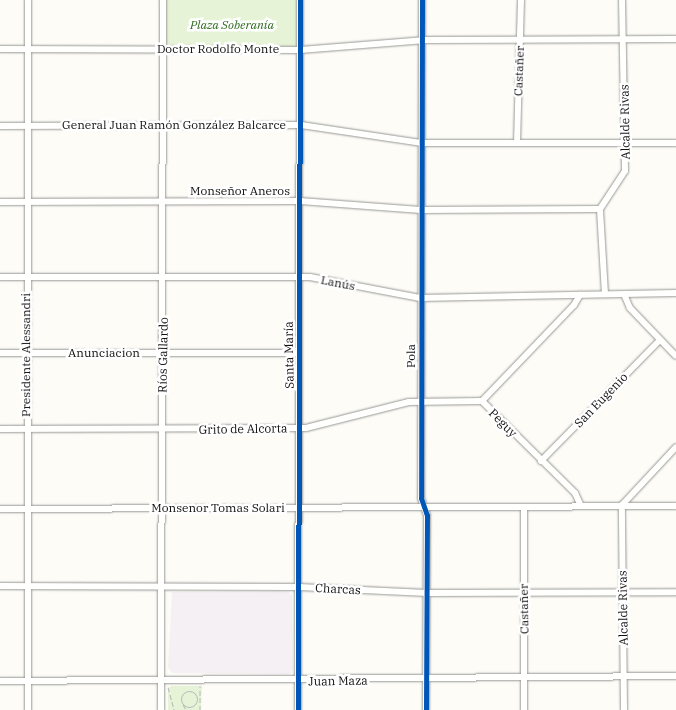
<!DOCTYPE html>
<html>
<head>
<meta charset="utf-8">
<style>
  body { margin:0 }
  #map { position:relative; width:676px; height:710px; overflow:hidden; background:#fdfcf7; font-family:"IBM Plex Serif",serif }
  div>[style] { position:absolute }
  [style*='--x'] { left:calc(var(--x)*1px); top:calc(var(--y)*1px); width:calc(var(--w)*1px); rotate:calc(var(--a)*1deg) }
  .industrial>* { inset:0; background:#f5f0f3 }
  .green>* { inset:0; background:#e7f3d7 }
  .path>* { height:1px; margin-top:-0.5px; transform-origin:0; background:repeating-linear-gradient(90deg,#b9b9b8 0 5px,transparent 0 7.5px) }
  .path>.ring { margin:-0.5px; padding:0; box-sizing:content-box; background:none; border:1px solid #b9b9b8; border-radius:50% }
  .roads { filter:drop-shadow(0 0 1px #979795) drop-shadow(0 0 1px #979795) }
  .street>* { height:6px; margin:-3px; padding:0 3px; transform-origin:3px; border-radius:3px; background:#fffffe }
  .cycleway>* { height:5px; margin:-2.5px; padding:0 2.5px; transform-origin:2.5px; border-radius:2.5px; background:#0057b8 }
  span { translate:-50% -50%; white-space:nowrap; text-align:center; line-height:1.15; -webkit-text-stroke:5px #fff; paint-order:stroke }
  .park-label { font-size:12px; color:#2f6b1f; font-style:italic }
  .street-label { font-size:12px; color:#111 }
</style>
</head>
<body>
<div id="map">
  <div class="industrial">
    <div style="clip-path:polygon(288px 591px,292px 596px,293px 670px,290px 674px,172px 673px,168px 667px,172px 592px)"></div>
  </div>
  <div class="green">
    <div style="clip-path:polygon(163px 0,300px 0,300px 50px,164px 49px)"></div>
    <div style="clip-path:polygon(171px 686px,202px 686px,201px 710px,168px 710px,168px 690px)"></div>
  </div>
  <div class="path">
    <div style="--x:168;--y:687;--w:24;--a:75"></div>
    <div class="ring" style="left:181px;top:691px;width:15px;height:15px"></div>
    <div style="--x:183;--y:704;--w:7;--a:63"></div>
    <div style="--x:200;--y:710;--w:24;--a:-90"></div>
  </div>
  <div class="roads">
    <div class="street">
      <div style="--x:422;--y:0;--w:498;--a:90.1"></div>
      <div style="--x:421;--y:498;--w:18;--a:71"></div>
      <div style="--x:427;--y:515;--w:195;--a:90.3"></div>
      <div style="--x:0;--y:49;--w:300;--a:0.2"></div>
      <div style="--x:300;--y:50;--w:123;--a:-4.6"></div>
      <div style="--x:423;--y:40;--w:253;--a:-0.2"></div>
      <div style="--x:0;--y:126;--w:301;--a:-0.2"></div>
      <div style="--x:301;--y:125;--w:121;--a:8.5"></div>
      <div style="--x:421;--y:143;--w:255;--a:0"></div>
      <div style="--x:517;--y:143;--w:143;--a:-88.4"></div>
      <div style="--x:0;--y:202;--w:300;--a:-0.2"></div>
      <div style="--x:300;--y:201;--w:121;--a:4.3"></div>
      <div style="--x:421;--y:210;--w:179;--a:-0.3"></div>
      <div style="--x:0;--y:277;--w:310;--a:0"></div>
      <div style="--x:310;--y:277;--w:112;--a:10.8"></div>
      <div style="--x:420;--y:298;--w:256;--a:-1.1"></div>
      <div style="--x:605;--y:294;--w:85;--a:-93.4"></div>
      <div style="--x:600;--y:209;--w:45;--a:-56.7"></div>
      <div style="--x:625;--y:171;--w:171;--a:-91"></div>
      <div style="--x:624;--y:294;--w:15;--a:67"></div>
      <div style="--x:630;--y:308;--w:66;--a:46.2"></div>
      <div style="--x:0;--y:353;--w:298;--a:0"></div>
      <div style="--x:482;--y:401;--w:131;--a:44.7"></div>
      <div style="--x:575;--y:493;--w:14;--a:65"></div>
      <div style="--x:482;--y:401;--w:133;--a:-46.2"></div>
      <div style="--x:574;--y:305;--w:12;--a:-59"></div>
      <div style="--x:0;--y:429;--w:306;--a:-0.2"></div>
      <div style="--x:306;--y:428;--w:106;--a:-14.2"></div>
      <div style="--x:409;--y:402;--w:73;--a:-0.8"></div>
      <div style="--x:541;--y:461;--w:170;--a:-45.5"></div>
      <div style="--x:524;--y:508;--w:202;--a:90"></div>
      <div style="--x:0;--y:509;--w:676;--a:-0.25"></div>
      <div style="--x:0;--y:586;--w:299;--a:0.2"></div>
      <div style="--x:299;--y:587;--w:128;--a:2.7"></div>
      <div style="--x:427;--y:593;--w:249;--a:-0.2"></div>
      <div style="--x:0;--y:681;--w:676;--a:-0.42"></div>
      <div style="--x:28;--y:710;--w:710;--a:-90"></div>
      <div style="--x:161;--y:710;--w:710;--a:-89.84"></div>
      <div style="--x:298;--y:710;--w:710;--a:-89.84"></div>
      <div style="--x:624;--y:710;--w:205;--a:-90.6"></div>
      <div style="--x:622;--y:505;--w:79;--a:-47"></div>
    </div>
  </div>
  <div class="cycleway">
    <div style="--x:422;--y:0;--w:498;--a:90.1"></div>
    <div style="--x:421;--y:498;--w:18;--a:71"></div>
    <div style="--x:427;--y:515;--w:195;--a:90.3"></div>
    <div style="--x:298;--y:710;--w:710;--a:-89.84"></div>
  </div>
  <div class="park-label">
    <span style="left:232px;top:25px">Plaza Soberanía</span>
  </div>
  <div class="street-label">
    <span style="left:218px;top:49px">Doctor Rodolfo Monte</span>
    <span style="left:519px;top:71px;rotate:-88deg">Castañer</span>
    <span style="left:625px;top:122px;rotate:-91deg">Alcalde Rivas</span>
    <span style="left:174px;top:125px">General Juan Ramón González Balcarce</span>
    <span style="left:240px;top:191px">Monseñor Aneros</span>
    <span style="left:338px;top:283px;rotate:11deg">Lanús</span>
    <span style="left:104px;top:353px">Anunciacion</span>
    <span style="left:26px;top:355px;rotate:-90deg">Presidente Alessandri</span>
    <span style="left:163px;top:355px;rotate:-89deg">Ríos Gallardo</span>
    <span style="left:289px;top:355px;rotate:-91deg">Santa María</span>
    <span style="left:411px;top:356px;rotate:-90deg">Pola</span>
    <span style="left:601px;top:400px;rotate:-46deg">San Eugenio</span>
    <span style="left:503px;top:423px;rotate:45deg">Peguy</span>
    <span style="left:243px;top:429px;rotate:-1deg">Grito de Alcorta</span>
    <span style="left:218px;top:508px">Monsenor Tomas Solari</span>
    <span style="left:338px;top:589px;rotate:3deg">Charcas</span>
    <span style="left:623px;top:608px;rotate:-91deg">Alcalde Rivas</span>
    <span style="left:524px;top:609px;rotate:-91deg">Castañer</span>
    <span style="left:338px;top:681px;rotate:-1deg">Juan Maza</span>
  </div>
</div>
</body>
</html>
